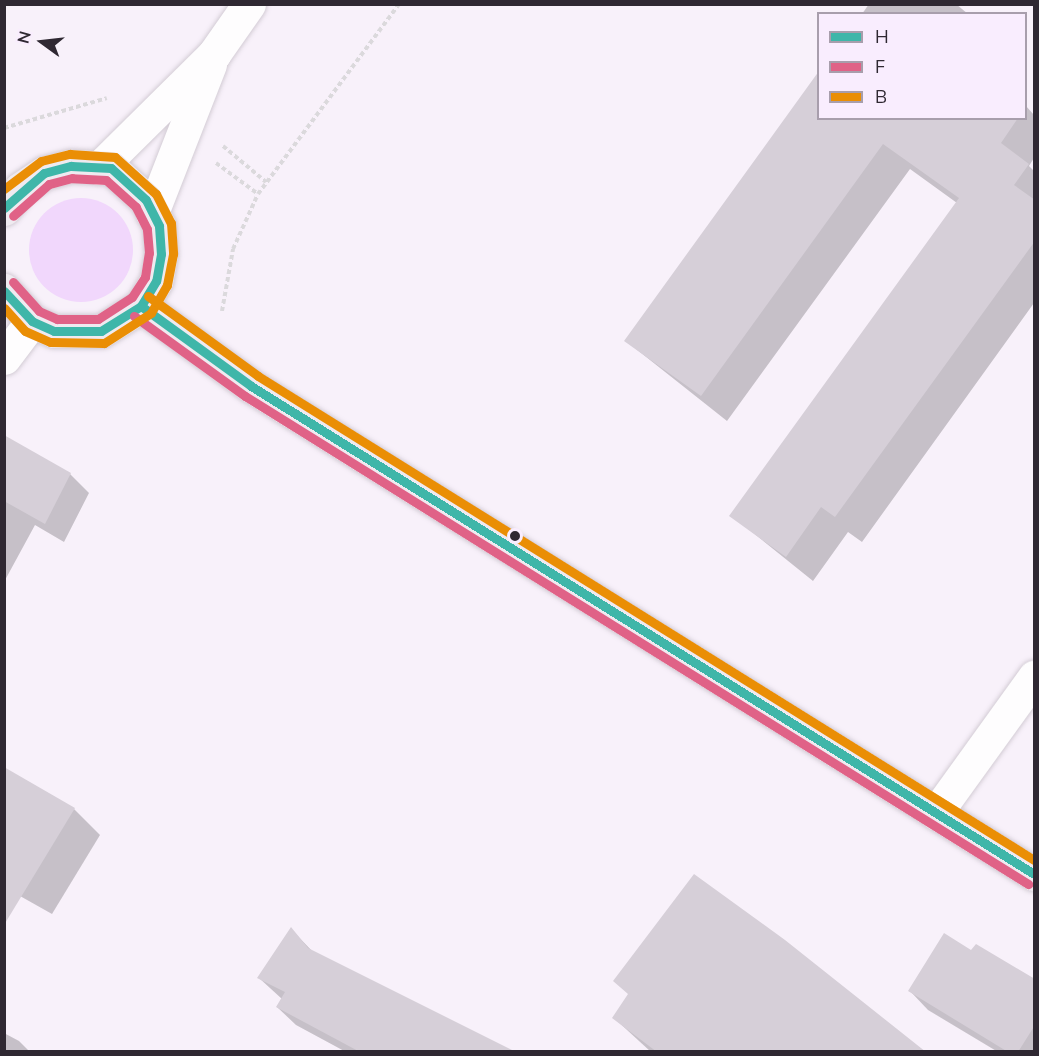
<!DOCTYPE html>
<html>
<head>
<meta charset="utf-8">
<style>
  body { margin:0 }
  #map { position:relative; width:1039px; height:1056px; overflow:hidden; background:#f8f1fa; font-family:"Nunito Sans",sans-serif }
  div>[style] { position:absolute }
  [style*='--x'] { left:calc(var(--x)*1px); top:calc(var(--y)*1px); width:calc(var(--w)*1px); rotate:calc(var(--a)*1deg) }
  .green>* { inset:0; background:#f1d7fc }
  .round { border-radius:50% }
  .shadow>* { inset:0; background:#0003 }
  .building>* { inset:0; background:#d6cfd8 }
  .path>* { height:4px; margin-top:-2px; transform-origin:0; background:repeating-linear-gradient(90deg,#dbd9dc 0 4.5px,transparent 0 7.5px) }
  .roads { filter:drop-shadow(0 0 2px #d3ccd5) drop-shadow(0 0 2px #d3ccd5) }
  .minor>* { height:33px; margin:-16.5px; padding:0 16.5px; transform-origin:16.5px; border-radius:16.5px; background:#fefdfe }
  .major>* { height:33px; margin:-16.5px; padding:0 16.5px; transform-origin:16.5px; border-radius:16.5px; background:#efeaf0 }
  .bus-1>* { height:9px; margin:-4.5px; padding:0 4.5px; transform-origin:4.5px; border-radius:4.5px; background:#3fb6a9 }
  .bus-2>* { height:9px; margin:-4.5px; padding:0 4.5px; transform-origin:4.5px; border-radius:4.5px; background:#e06287 }
  .bus-3>* { height:9px; margin:-4.5px; padding:0 4.5px; transform-origin:4.5px; border-radius:4.5px; background:#ea8e05 }
  .dots>* { width:16px; height:16px; translate:-50% -50%; box-sizing:border-box; border:3px solid #f9edfe; border-radius:50% }
  span { translate:-50% -50%; white-space:nowrap; text-align:center; line-height:1.15; -webkit-text-stroke:5px #f9edfe; paint-order:stroke }
  .frame { position:absolute; inset:0; border:6px solid #2f2832; pointer-events:none }
  .legend { position:absolute; left:817px; top:12px; width:210px; height:108px; box-sizing:border-box; background:#f9edfe; border:2px solid #a89eac; margin:0; padding:8px 10px; list-style:none; font-size:18px; color:#2f2832 }
  .legend li { display:flex; align-items:center; gap:12px; height:30px }
  .legend b { width:30px; border:2px solid #a89eac }
  .north { position:absolute; left:12px; top:12px; width:60px; height:60px; -webkit-text-stroke:4px #f9edfe; paint-order:stroke; rotate:285deg; font-size:16px; font-weight:700; line-height:24px; text-align:center; color:#2f2832 }
  .north::after { content:''; display:block; margin:auto; width:21px; height:27px; background:#2f2832; clip-path:polygon(50% 0,100% 100%,50% 72%,0 100%) }
</style>
</head>
<body>
<div id="map">
  <div class="green">
    <div class="round" style="left:29px;top:198px;width:104px;height:104px"></div>
  </div>
  <div class="shadow">
    <div style="clip-path:polygon(869px 4px,956px 4px,968px 14px,862px 14px)"></div>
    <div style="clip-path:polygon(1026px 106px,1034px 115px,1034px 158px,1029px 166px,1034px 171px,1034px 303px,862px 542px,848px 532px,813px 581px,731px 515px,957px 203px,910px 169px,727px 421px,626px 341px,818px 118px,1026px 118px)"></div>
    <div style="clip-path:polygon(4px 437px,70px 474px,89px 493px,64px 542px,35px 525px,4px 582px)"></div>
    <div style="clip-path:polygon(74px 809px,100px 835px,52px 914px,4px 887px)"></div>
    <div style="clip-path:polygon(291px 929px,314px 953px,512px 1052px,346px 1052px,296px 1025px,277px 1007px,282px 999px,259px 978px)"></div>
    <div style="clip-path:polygon(972px 952px,1034px 981px,1034px 1052px,998px 1052px,928px 1010px,910px 991px)"></div>
    <div style="clip-path:polygon(614px 1018px,921px 1052px,651px 1052px)"></div>
    <div style="clip-path:polygon(4px 1033px,19px 1041px,30px 1052px,4px 1052px)"></div>
  </div>
  <div class="building">
    <div style="clip-path:polygon(819px 71px,819px 118px,1018px 118px,1001px 143px,1029px 164px,1014px 185px,1035px 200px,1035px 241px,835px 517px,821px 507px,786px 557px,729px 516px,959px 198px,883px 144px,701px 396px,624px 341px)"></div>
    <div style="clip-path:polygon(4px 435px,71px 473px,45px 524px,4px 501px)"></div>
    <div style="clip-path:polygon(4px 767px,75px 808px,4px 925px)"></div>
    <div style="clip-path:polygon(694px 874px,785px 940px,926px 1052px,657px 1052px,612px 1018px,628px 994px,613px 981px)"></div>
    <div style="clip-path:polygon(291px 927px,308px 948px,516px 1052px,360px 1052px,276px 1007px,285px 992px,257px 978px)"></div>
    <div style="clip-path:polygon(944px 933px,971px 950px,976px 944px,1035px 979px,1035px 1025px,1018px 1052px,1008px 1052px,908px 991px)"></div>
  </div>
  <div class="path">
    <div style="--x:4;--y:128;--w:107;--a:-16.2"></div>
    <div style="--x:223;--y:146;--w:56;--a:39.9"></div>
    <div style="--x:216;--y:163;--w:52;--a:36.4"></div>
    <div style="--x:222;--y:311;--w:63;--a:-79.9"></div>
    <div style="--x:233;--y:249;--w:60;--a:-65.6"></div>
    <div style="--x:258;--y:194;--w:237;--a:-53.4"></div>
  </div>
  <div class="roads">
    <div class="minor">
      <div style="--x:99;--y:168;--w:162;--a:-44.7"></div>
      <div style="--x:214;--y:54;--w:61;--a:-55"></div>
      <div style="--x:152;--y:213;--w:160;--a:-68.7"></div>
      <div style="--x:4;--y:358;--w:46;--a:-52.9"></div>
      <div style="--x:936;--y:813;--w:168;--a:-54.2"></div>
    </div>
    <div class="major">
      <div style="--x:4;--y:209;--w:26;--a:-51"></div>
      <div style="--x:20;--y:189;--w:29;--a:-34"></div>
      <div style="--x:44;--y:173;--w:28;--a:-15"></div>
      <div style="--x:71;--y:166;--w:40;--a:2.9"></div>
      <div style="--x:111;--y:168;--w:47;--a:42.4"></div>
      <div style="--x:146;--y:200;--w:29;--a:63"></div>
      <div style="--x:159;--y:226;--w:28;--a:86"></div>
      <div style="--x:161;--y:254;--w:27;--a:100"></div>
      <div style="--x:156;--y:281;--w:29;--a:121"></div>
      <div style="--x:141;--y:306;--w:47;--a:148"></div>
      <div style="--x:101;--y:331;--w:47;--a:180"></div>
      <div style="--x:54;--y:331;--w:24;--a:-156"></div>
      <div style="--x:32;--y:321;--w:42;--a:-132.1"></div>
      <div style="--x:141;--y:306;--w:136;--a:36"></div>
      <div style="--x:251;--y:386;--w:923;--a:31.93"></div>
    </div>
  </div>
  <div class="bus-1">
    <div style="--x:4;--y:208;--w:53;--a:-41.2"></div>
    <div style="--x:44;--y:173;--w:28;--a:-15"></div>
    <div style="--x:71;--y:166;--w:40;--a:2.9"></div>
    <div style="--x:111;--y:168;--w:47;--a:42.4"></div>
    <div style="--x:146;--y:200;--w:29;--a:63"></div>
    <div style="--x:159;--y:226;--w:28;--a:86"></div>
    <div style="--x:161;--y:254;--w:27;--a:100"></div>
    <div style="--x:156;--y:281;--w:29;--a:121"></div>
    <div style="--x:141;--y:306;--w:47;--a:148"></div>
    <div style="--x:101;--y:331;--w:47;--a:180"></div>
    <div style="--x:54;--y:331;--w:24;--a:-156"></div>
    <div style="--x:32;--y:321;--w:41;--a:-133"></div>
    <div style="--x:141;--y:306;--w:136;--a:36"></div>
    <div style="--x:251;--y:386;--w:923;--a:31.93"></div>
  </div>
  <div class="bus-2">
    <div style="--x:13;--y:282;--w:39;--a:48"></div>
    <div style="--x:39;--y:311;--w:20;--a:24"></div>
    <div style="--x:57;--y:319;--w:41;--a:0"></div>
    <div style="--x:98;--y:319;--w:40;--a:-32.9"></div>
    <div style="--x:132;--y:297;--w:24;--a:-57"></div>
    <div style="--x:145;--y:277;--w:24;--a:-81"></div>
    <div style="--x:149;--y:253;--w:24;--a:-95"></div>
    <div style="--x:147;--y:229;--w:25;--a:-117"></div>
    <div style="--x:136;--y:207;--w:40;--a:-138"></div>
    <div style="--x:106;--y:180;--w:34;--a:-177"></div>
    <div style="--x:72;--y:178;--w:24;--a:165"></div>
    <div style="--x:49;--y:184;--w:48;--a:138.4"></div>
    <div style="--x:134;--y:316;--w:137;--a:35.8"></div>
    <div style="--x:245;--y:396;--w:923;--a:31.93"></div>
  </div>
  <div class="bus-3">
    <div style="--x:4;--y:189;--w:46;--a:-37.1"></div>
    <div style="--x:41;--y:161;--w:30;--a:-14"></div>
    <div style="--x:70;--y:154;--w:45;--a:3.8"></div>
    <div style="--x:115;--y:157;--w:55;--a:42.1"></div>
    <div style="--x:156;--y:194;--w:33;--a:63"></div>
    <div style="--x:171;--y:223;--w:31;--a:86"></div>
    <div style="--x:173;--y:254;--w:32;--a:101"></div>
    <div style="--x:167;--y:285;--w:32;--a:120"></div>
    <div style="--x:151;--y:313;--w:56;--a:147.4"></div>
    <div style="--x:104;--y:343;--w:54;--a:-178.9"></div>
    <div style="--x:50;--y:342;--w:27;--a:-156"></div>
    <div style="--x:25;--y:331;--w:31;--a:-132"></div>
    <div style="--x:148;--y:296;--w:136;--a:36"></div>
    <div style="--x:258;--y:376;--w:915;--a:31.95"></div>
  </div>
  <div class="dots">
    <div style="left:515px;top:536px;background:#2f2832"></div>
  </div>
  <div class="frame"></div>
  <ul class="legend">
  <li><b style="height:8px;background:#3fb6a9"></b>H</li>
  <li><b style="height:8px;background:#e06287"></b>F</li>
  <li><b style="height:8px;background:#ea8e05"></b>B</li>
  </ul>
  <div class="north">N</div>
</div>
</body>
</html>
